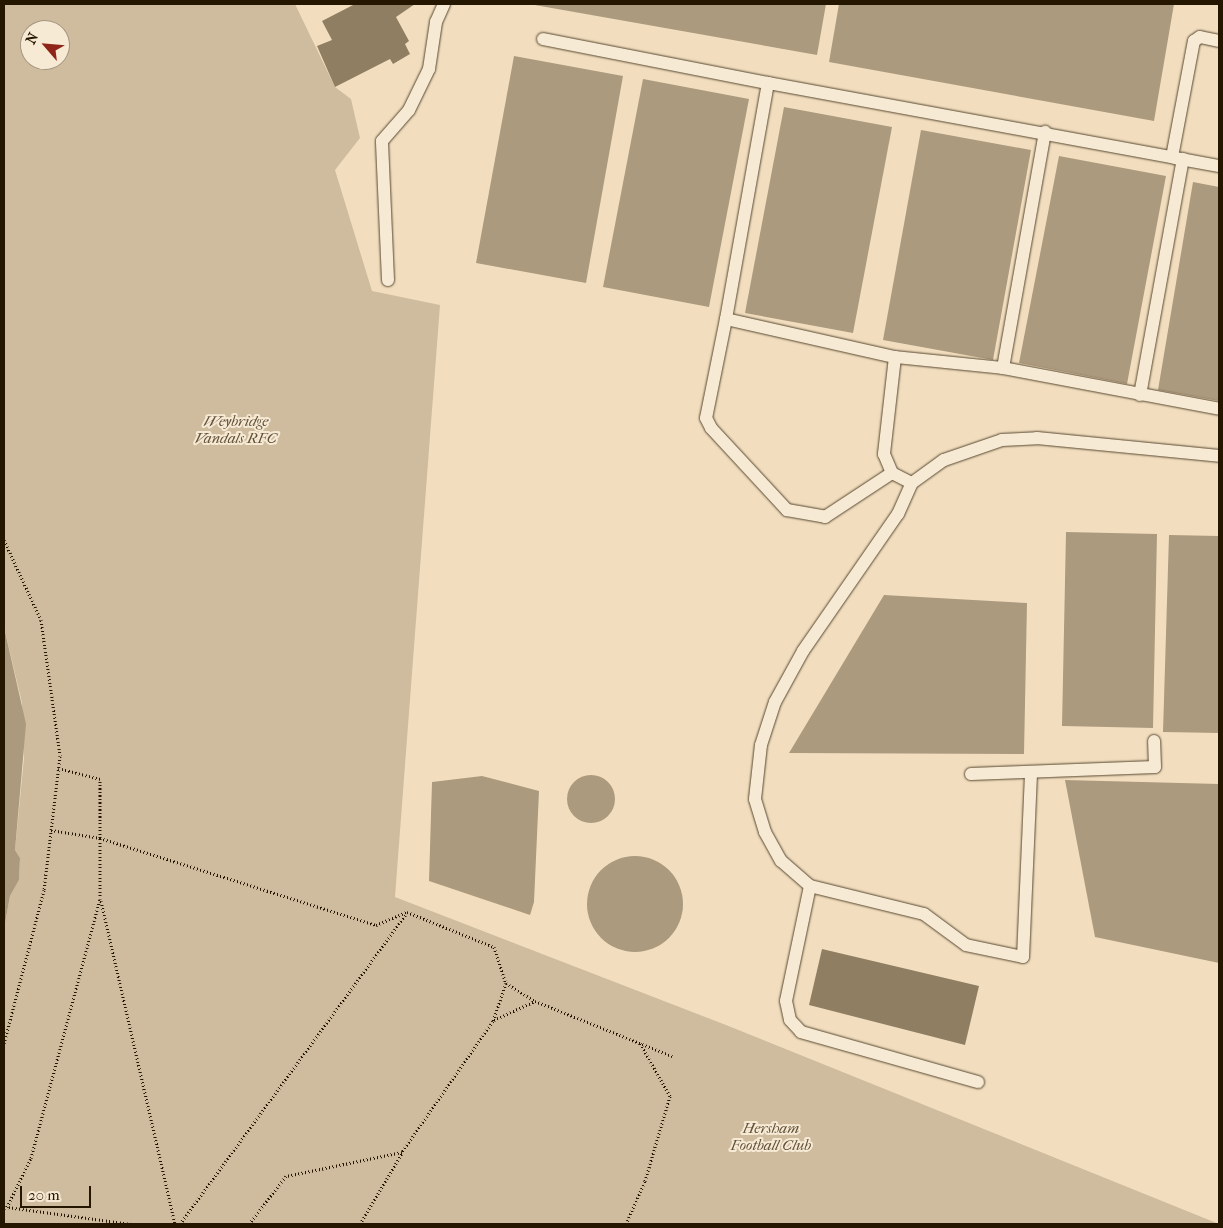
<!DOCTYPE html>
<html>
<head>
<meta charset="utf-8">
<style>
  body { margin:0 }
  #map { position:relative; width:1223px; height:1228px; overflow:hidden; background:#f2debf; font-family:"IM FELL French Canon",serif }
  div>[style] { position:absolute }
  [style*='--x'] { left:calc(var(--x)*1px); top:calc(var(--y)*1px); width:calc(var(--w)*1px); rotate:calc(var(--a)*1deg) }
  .green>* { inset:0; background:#cfbc9f }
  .water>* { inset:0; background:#ac9a7e }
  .round { border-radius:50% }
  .building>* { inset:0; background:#907e63 }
  .path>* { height:3px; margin-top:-1.5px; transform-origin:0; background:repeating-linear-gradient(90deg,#251600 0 1px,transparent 0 3.5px) }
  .roads { filter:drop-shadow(0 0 1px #584830) drop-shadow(0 0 1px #584830) }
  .lane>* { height:12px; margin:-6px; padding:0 6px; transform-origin:6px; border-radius:6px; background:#f7ead5 }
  span { translate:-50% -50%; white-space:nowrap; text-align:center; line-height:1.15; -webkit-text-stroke:4px #f7ead5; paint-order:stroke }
  .park-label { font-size:15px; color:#605038; font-style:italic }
  .frame { position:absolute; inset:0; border:5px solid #251600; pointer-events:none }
  .north { position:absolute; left:20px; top:20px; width:50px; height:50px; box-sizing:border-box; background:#f7ead5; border:1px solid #a39580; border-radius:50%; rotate:297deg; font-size:14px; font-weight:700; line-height:20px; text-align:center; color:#251600 }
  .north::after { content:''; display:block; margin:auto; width:18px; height:22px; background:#8f2418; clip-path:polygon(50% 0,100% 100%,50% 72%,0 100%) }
  .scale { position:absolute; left:20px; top:1186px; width:71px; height:22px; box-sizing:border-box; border:2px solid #251600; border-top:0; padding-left:6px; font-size:15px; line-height:18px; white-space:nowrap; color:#251600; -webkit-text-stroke:4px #f7ead5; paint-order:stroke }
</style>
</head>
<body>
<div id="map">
  <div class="green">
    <div style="clip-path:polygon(evenodd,4px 4px,295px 4px,335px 87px,351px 99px,360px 138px,335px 170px,372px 291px,440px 305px,395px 897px,726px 1025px,1219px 1224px,4px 1224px,4px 929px,10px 896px,19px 880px,20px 858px,15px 850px,24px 758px,22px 703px,4px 627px,4px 4px,30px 30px,60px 30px,60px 60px,30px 60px,30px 30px)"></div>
  </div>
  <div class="water">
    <div style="clip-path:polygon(529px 4px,826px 4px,817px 55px)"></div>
    <div style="clip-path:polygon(839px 4px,1174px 4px,1154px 121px,829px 62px)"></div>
    <div style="clip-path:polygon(514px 56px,623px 76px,586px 283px,476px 263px)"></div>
    <div style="clip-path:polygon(643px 79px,749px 99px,709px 307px,603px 287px)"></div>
    <div style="clip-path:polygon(784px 107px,892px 127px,853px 333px,745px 313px)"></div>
    <div style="clip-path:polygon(921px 130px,1031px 150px,993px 360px,883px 340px)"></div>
    <div style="clip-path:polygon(1059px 156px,1166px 176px,1127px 384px,1019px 363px)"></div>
    <div style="clip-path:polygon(1193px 182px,1219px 187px,1219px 401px,1158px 390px)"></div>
    <div style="clip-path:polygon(1066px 532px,1157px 534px,1153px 728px,1062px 726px)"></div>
    <div style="clip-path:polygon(1169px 535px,1219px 536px,1219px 733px,1163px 732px)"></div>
    <div style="clip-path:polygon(884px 595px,1027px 603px,1024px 754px,789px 753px)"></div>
    <div style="clip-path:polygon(4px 627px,26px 724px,15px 850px,20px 858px,19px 880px,10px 896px,4px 929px)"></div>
    <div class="round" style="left:567px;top:775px;width:48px;height:48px"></div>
    <div style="clip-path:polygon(482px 776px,539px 791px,534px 902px,530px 915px,429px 881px,432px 782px)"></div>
    <div style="clip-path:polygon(1065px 780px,1219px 784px,1219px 963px,1095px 937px)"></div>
    <div class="round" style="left:587px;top:856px;width:96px;height:96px"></div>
  </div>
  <div class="building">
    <div style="clip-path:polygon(355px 4px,415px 4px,396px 17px,409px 41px,405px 44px,410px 54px,393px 64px,390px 59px,335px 87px,317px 46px,332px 40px,322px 21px)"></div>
    <div style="clip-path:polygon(822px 949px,979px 986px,965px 1045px,809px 1005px)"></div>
  </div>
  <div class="path">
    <div style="--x:4;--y:540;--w:88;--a:65.2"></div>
    <div style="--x:41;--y:620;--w:137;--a:82"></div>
    <div style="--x:60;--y:756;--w:135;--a:96.8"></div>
    <div style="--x:44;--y:890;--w:159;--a:104.6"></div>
    <div style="--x:51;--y:830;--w:50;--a:9.3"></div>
    <div style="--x:100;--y:838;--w:59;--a:-90"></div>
    <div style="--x:100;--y:779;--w:43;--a:-165.3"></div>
    <div style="--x:101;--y:901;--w:331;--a:77.1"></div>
    <div style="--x:506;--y:983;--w:34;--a:32"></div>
    <div style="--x:535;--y:1001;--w:148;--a:21.9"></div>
    <div style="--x:494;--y:1020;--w:45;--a:-24.9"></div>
    <div style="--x:4;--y:1205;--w:7;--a:90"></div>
    <div style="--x:131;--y:1224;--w:125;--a:-172.2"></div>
    <div style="--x:7;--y:1207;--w:55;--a:-63.9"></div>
    <div style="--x:31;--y:1158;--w:268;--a:-75.1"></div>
    <div style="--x:100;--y:899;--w:61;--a:-90"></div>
    <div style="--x:100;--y:838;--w:289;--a:17.5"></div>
    <div style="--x:376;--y:925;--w:34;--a:-23"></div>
    <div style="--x:407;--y:912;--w:94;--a:21.9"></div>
    <div style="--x:494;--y:947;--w:38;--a:72"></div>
    <div style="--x:506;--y:983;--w:40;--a:108.9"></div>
    <div style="--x:493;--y:1021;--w:160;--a:124.8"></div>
    <div style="--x:402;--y:1152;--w:118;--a:168.3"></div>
    <div style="--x:286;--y:1176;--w:61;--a:127.6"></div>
    <div style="--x:180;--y:1224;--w:385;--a:-53.9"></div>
    <div style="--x:360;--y:1224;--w:82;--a:-59.4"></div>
    <div style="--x:626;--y:1224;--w:47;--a:-66.2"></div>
    <div style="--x:645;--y:1181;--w:89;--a:-73.6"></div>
    <div style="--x:670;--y:1096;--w:61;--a:-119.5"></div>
  </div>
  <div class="roads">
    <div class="lane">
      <div style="--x:543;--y:39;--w:229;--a:11.1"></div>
      <div style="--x:768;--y:83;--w:240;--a:100.1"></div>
      <div style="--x:726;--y:319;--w:173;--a:12.7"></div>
      <div style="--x:895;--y:357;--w:98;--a:96.5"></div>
      <div style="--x:884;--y:454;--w:21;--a:67"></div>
      <div style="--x:892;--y:473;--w:22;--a:27"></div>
      <div style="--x:768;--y:83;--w:411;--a:10.4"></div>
      <div style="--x:1172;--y:157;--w:118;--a:-79.3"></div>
      <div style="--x:1194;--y:41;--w:7;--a:-34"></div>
      <div style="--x:1200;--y:37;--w:19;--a:12"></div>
      <div style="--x:1175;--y:158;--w:45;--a:10.3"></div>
      <div style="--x:388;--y:280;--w:139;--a:-92.5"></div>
      <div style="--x:382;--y:141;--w:41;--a:-48.9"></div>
      <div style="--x:409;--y:110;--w:46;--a:-64"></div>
      <div style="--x:429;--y:69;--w:48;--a:-81.5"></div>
      <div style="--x:436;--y:22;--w:20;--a:-66"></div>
      <div style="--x:726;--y:319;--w:101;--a:101.4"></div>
      <div style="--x:706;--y:418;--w:11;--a:63"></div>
      <div style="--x:711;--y:428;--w:112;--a:47.2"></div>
      <div style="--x:787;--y:510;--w:39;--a:10"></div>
      <div style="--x:825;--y:517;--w:80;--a:-33.3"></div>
      <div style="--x:895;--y:357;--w:109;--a:5.8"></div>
      <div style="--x:1003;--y:368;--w:240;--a:-79.9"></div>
      <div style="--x:1003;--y:368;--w:220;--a:10.7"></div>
      <div style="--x:1140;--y:395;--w:240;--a:-79.7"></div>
      <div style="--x:971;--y:774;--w:184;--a:-2.2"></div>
      <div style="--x:1155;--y:767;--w:26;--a:-92"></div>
      <div style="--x:1031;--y:774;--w:183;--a:92.5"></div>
      <div style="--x:1023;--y:957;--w:58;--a:-168.1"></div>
      <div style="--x:966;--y:945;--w:52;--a:-143.6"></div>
      <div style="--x:924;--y:914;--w:117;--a:-166.2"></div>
      <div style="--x:810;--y:886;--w:38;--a:-139"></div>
      <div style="--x:781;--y:861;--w:33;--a:-119"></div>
      <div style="--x:765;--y:832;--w:34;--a:-107"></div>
      <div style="--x:755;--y:799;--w:54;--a:-83.7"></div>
      <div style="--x:761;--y:745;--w:45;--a:-72"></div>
      <div style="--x:775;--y:702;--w:58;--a:-61.2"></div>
      <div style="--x:803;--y:651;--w:167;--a:-55.3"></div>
      <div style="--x:898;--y:514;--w:34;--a:-66"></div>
      <div style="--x:912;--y:483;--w:39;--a:-36"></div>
      <div style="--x:944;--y:460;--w:61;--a:-19"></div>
      <div style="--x:1002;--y:440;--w:35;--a:-3"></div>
      <div style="--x:1037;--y:438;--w:183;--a:5.6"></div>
      <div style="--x:810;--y:886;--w:117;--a:101.8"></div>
      <div style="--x:786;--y:1001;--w:19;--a:78"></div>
      <div style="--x:790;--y:1020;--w:16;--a:47"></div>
      <div style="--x:801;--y:1032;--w:184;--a:15.8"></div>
    </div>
  </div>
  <div class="park-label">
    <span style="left:236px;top:430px">Weybridge<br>Vandals RFC</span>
    <span style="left:771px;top:1137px">Hersham<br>Football Club</span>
  </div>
  <div class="frame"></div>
  <div class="north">N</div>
  <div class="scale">20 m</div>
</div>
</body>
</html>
